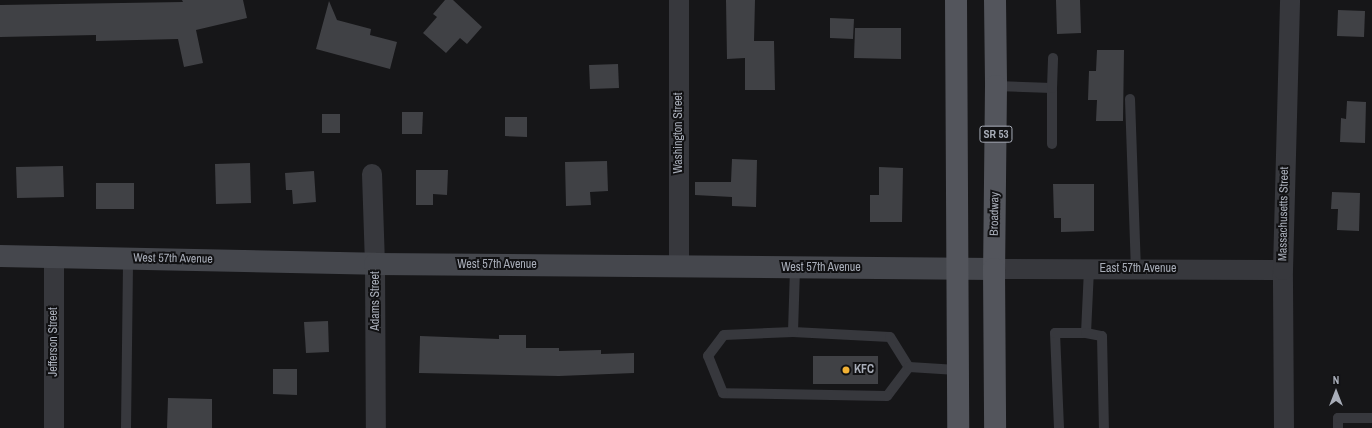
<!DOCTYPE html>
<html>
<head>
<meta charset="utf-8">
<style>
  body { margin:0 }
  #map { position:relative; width:1372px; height:428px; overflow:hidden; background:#161618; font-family:"Archivo Narrow",sans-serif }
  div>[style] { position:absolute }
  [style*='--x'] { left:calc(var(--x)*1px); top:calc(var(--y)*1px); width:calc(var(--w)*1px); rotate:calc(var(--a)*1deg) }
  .building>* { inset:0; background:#404145 }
  .lane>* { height:10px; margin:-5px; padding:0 5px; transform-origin:5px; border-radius:5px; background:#37383d }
  .street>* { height:20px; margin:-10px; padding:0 10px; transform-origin:10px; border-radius:10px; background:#37383d }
  .secondary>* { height:22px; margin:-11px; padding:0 11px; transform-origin:11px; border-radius:11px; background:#45474d }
  .primary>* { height:22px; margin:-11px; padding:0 11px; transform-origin:11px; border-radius:11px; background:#53555c }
  .dots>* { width:11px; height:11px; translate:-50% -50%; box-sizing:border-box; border:2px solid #111113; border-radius:50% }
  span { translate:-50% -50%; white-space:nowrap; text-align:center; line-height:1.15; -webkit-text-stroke:4px #111113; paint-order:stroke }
  .shield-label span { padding:1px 3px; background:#111113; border:1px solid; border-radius:3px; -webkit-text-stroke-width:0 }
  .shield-label { font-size:11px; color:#a8adb8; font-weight:700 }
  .street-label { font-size:12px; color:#a8adb8 }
  .poi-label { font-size:12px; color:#a8adb8; font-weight:700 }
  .left { translate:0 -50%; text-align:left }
  .north { position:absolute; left:1316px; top:372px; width:40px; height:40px; -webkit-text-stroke:3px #111113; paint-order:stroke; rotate:0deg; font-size:11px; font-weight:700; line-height:16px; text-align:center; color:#a8adb8 }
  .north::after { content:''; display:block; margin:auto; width:14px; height:18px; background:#a8adb8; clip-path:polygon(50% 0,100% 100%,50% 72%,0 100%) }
</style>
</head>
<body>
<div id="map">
  <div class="building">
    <div style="clip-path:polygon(182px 0,243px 0,247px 18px,196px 30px,203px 63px,184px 67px,178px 39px,96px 41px,96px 35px,0 37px,0 5px,183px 2px)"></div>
    <div style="clip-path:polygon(445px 0,453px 0,482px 27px,467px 44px,460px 38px,446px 53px,423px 33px,437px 17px,433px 14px)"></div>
    <div style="clip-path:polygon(726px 0,755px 0,754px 41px,774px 41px,775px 90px,745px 90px,745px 58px,727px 59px)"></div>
    <div style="clip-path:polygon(1056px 0,1080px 0,1081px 33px,1057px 34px)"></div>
    <div style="clip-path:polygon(329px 1px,337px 20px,371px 29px,370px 35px,397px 42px,390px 69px,316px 49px)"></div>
    <div style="clip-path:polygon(1338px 10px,1365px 11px,1364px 37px,1337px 36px)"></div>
    <div style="clip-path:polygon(830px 18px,854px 19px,853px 39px,830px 38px)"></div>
    <div style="clip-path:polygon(855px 28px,901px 28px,901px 59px,854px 58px)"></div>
    <div style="clip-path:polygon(1097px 50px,1124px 50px,1123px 121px,1096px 121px,1097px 100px,1088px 100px,1089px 71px,1096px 71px)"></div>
    <div style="clip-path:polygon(618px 64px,619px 88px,590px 89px,589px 65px)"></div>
    <div style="clip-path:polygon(1347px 101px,1366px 102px,1365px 143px,1340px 142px,1341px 118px,1346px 119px)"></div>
    <div style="clip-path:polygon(402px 112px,423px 112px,422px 134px,402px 134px)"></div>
    <div style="clip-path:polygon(322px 114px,340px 114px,340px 133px,322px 133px)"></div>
    <div style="clip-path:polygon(505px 117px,527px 117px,527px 137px,505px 136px)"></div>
    <div style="clip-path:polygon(732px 159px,757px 160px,756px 207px,732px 206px,732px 197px,695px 195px,695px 182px,731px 182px)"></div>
    <div style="clip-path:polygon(607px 161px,608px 191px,590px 192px,591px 205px,566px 206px,565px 162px)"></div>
    <div style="clip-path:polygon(250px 163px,251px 203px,216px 204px,215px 164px)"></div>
    <div style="clip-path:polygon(63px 166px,64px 197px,17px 198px,16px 167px)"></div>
    <div style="clip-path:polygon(879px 167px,903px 168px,902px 222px,870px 222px,870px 195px,879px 195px)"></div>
    <div style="clip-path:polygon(416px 170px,448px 170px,447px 195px,433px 194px,433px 205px,416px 205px)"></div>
    <div style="clip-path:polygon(314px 171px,316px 202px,293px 204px,292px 190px,286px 190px,285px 173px)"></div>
    <div style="clip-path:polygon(96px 183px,134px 183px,134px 209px,96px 209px)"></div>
    <div style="clip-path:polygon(1053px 184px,1094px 184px,1094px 231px,1061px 232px,1061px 218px,1054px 218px)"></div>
    <div style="clip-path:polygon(1332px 192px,1360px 193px,1359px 231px,1337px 230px,1338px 209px,1331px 209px)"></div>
    <div style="clip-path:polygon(328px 321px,329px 352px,306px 353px,304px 322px)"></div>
    <div style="clip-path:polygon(499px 335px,526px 335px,526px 348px,559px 348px,559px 351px,601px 350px,601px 354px,634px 353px,634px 373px,559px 376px,419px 373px,420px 336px,499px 339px)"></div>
    <div style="clip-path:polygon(813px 356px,878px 356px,878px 384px,813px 384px)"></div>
    <div style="clip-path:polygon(273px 369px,297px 369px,297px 395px,273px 394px)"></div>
    <div style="clip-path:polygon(168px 398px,212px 399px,212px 428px,167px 428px)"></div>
  </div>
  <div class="lane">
    <div style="--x:996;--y:86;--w:56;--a:2"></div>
    <div style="--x:1052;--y:88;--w:56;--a:90"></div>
    <div style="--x:1052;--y:88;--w:30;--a:-88"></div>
    <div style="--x:1130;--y:99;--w:170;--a:88"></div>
    <div style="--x:793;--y:332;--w:97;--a:3"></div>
    <div style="--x:890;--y:337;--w:36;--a:58"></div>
    <div style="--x:909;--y:367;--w:36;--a:127"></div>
    <div style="--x:887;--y:396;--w:164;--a:-179"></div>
    <div style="--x:723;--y:393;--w:40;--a:-112"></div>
    <div style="--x:708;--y:356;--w:26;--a:-53"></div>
    <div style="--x:724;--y:335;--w:69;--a:-2.5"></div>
    <div style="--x:793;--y:332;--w:64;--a:-88.2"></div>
    <div style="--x:1086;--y:333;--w:64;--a:-87.3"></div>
    <div style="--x:909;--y:367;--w:48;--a:3.6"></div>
    <div style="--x:126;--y:428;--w:170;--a:-89.3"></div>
    <div style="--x:1059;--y:428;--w:95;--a:-92.4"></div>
    <div style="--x:1055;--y:333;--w:31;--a:0"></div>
    <div style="--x:1086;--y:333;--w:16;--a:11"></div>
    <div style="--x:1102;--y:336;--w:92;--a:88.8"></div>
    <div style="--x:1338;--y:428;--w:10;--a:-90"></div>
    <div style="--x:1338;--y:418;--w:34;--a:0"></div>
  </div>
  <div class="street">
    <div style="--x:679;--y:0;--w:266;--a:90"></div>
    <div style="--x:372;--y:174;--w:90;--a:88.1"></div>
    <div style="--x:375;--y:264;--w:164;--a:89.7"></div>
    <div style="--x:54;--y:256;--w:172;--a:90"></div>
    <div style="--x:994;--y:269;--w:289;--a:0.2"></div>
    <div style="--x:1284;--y:428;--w:158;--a:-90.4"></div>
    <div style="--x:1283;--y:270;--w:270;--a:-88.5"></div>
  </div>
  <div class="secondary">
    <div style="--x:0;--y:256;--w:375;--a:1.2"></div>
    <div style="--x:375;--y:264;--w:619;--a:0.46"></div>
  </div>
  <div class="primary">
    <div style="--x:956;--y:0;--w:428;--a:89.7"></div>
    <div style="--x:995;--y:0;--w:86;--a:89.3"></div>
    <div style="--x:996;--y:86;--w:183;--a:90.6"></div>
    <div style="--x:994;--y:269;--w:159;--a:89.6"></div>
  </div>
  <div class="dots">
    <div style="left:846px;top:370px;background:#f2b134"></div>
  </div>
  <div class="shield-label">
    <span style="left:996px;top:134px">SR 53</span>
  </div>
  <div class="street-label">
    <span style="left:679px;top:133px;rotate:-90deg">Washington Street</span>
    <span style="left:995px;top:214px;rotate:-89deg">Broadway</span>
    <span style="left:1284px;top:214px;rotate:-89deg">Massachusetts Street</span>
    <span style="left:173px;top:259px;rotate:1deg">West 57th Avenue</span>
    <span style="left:497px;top:265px">West 57th Avenue</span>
    <span style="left:821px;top:268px">West 57th Avenue</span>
    <span style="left:1138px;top:269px">East 57th Avenue</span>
    <span style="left:376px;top:301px;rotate:-90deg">Adams Street</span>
    <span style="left:54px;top:342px;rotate:-90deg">Jefferson Street</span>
  </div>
  <div class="poi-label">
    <span class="left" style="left:854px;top:370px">KFC</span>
  </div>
  <div class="north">N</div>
</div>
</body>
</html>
